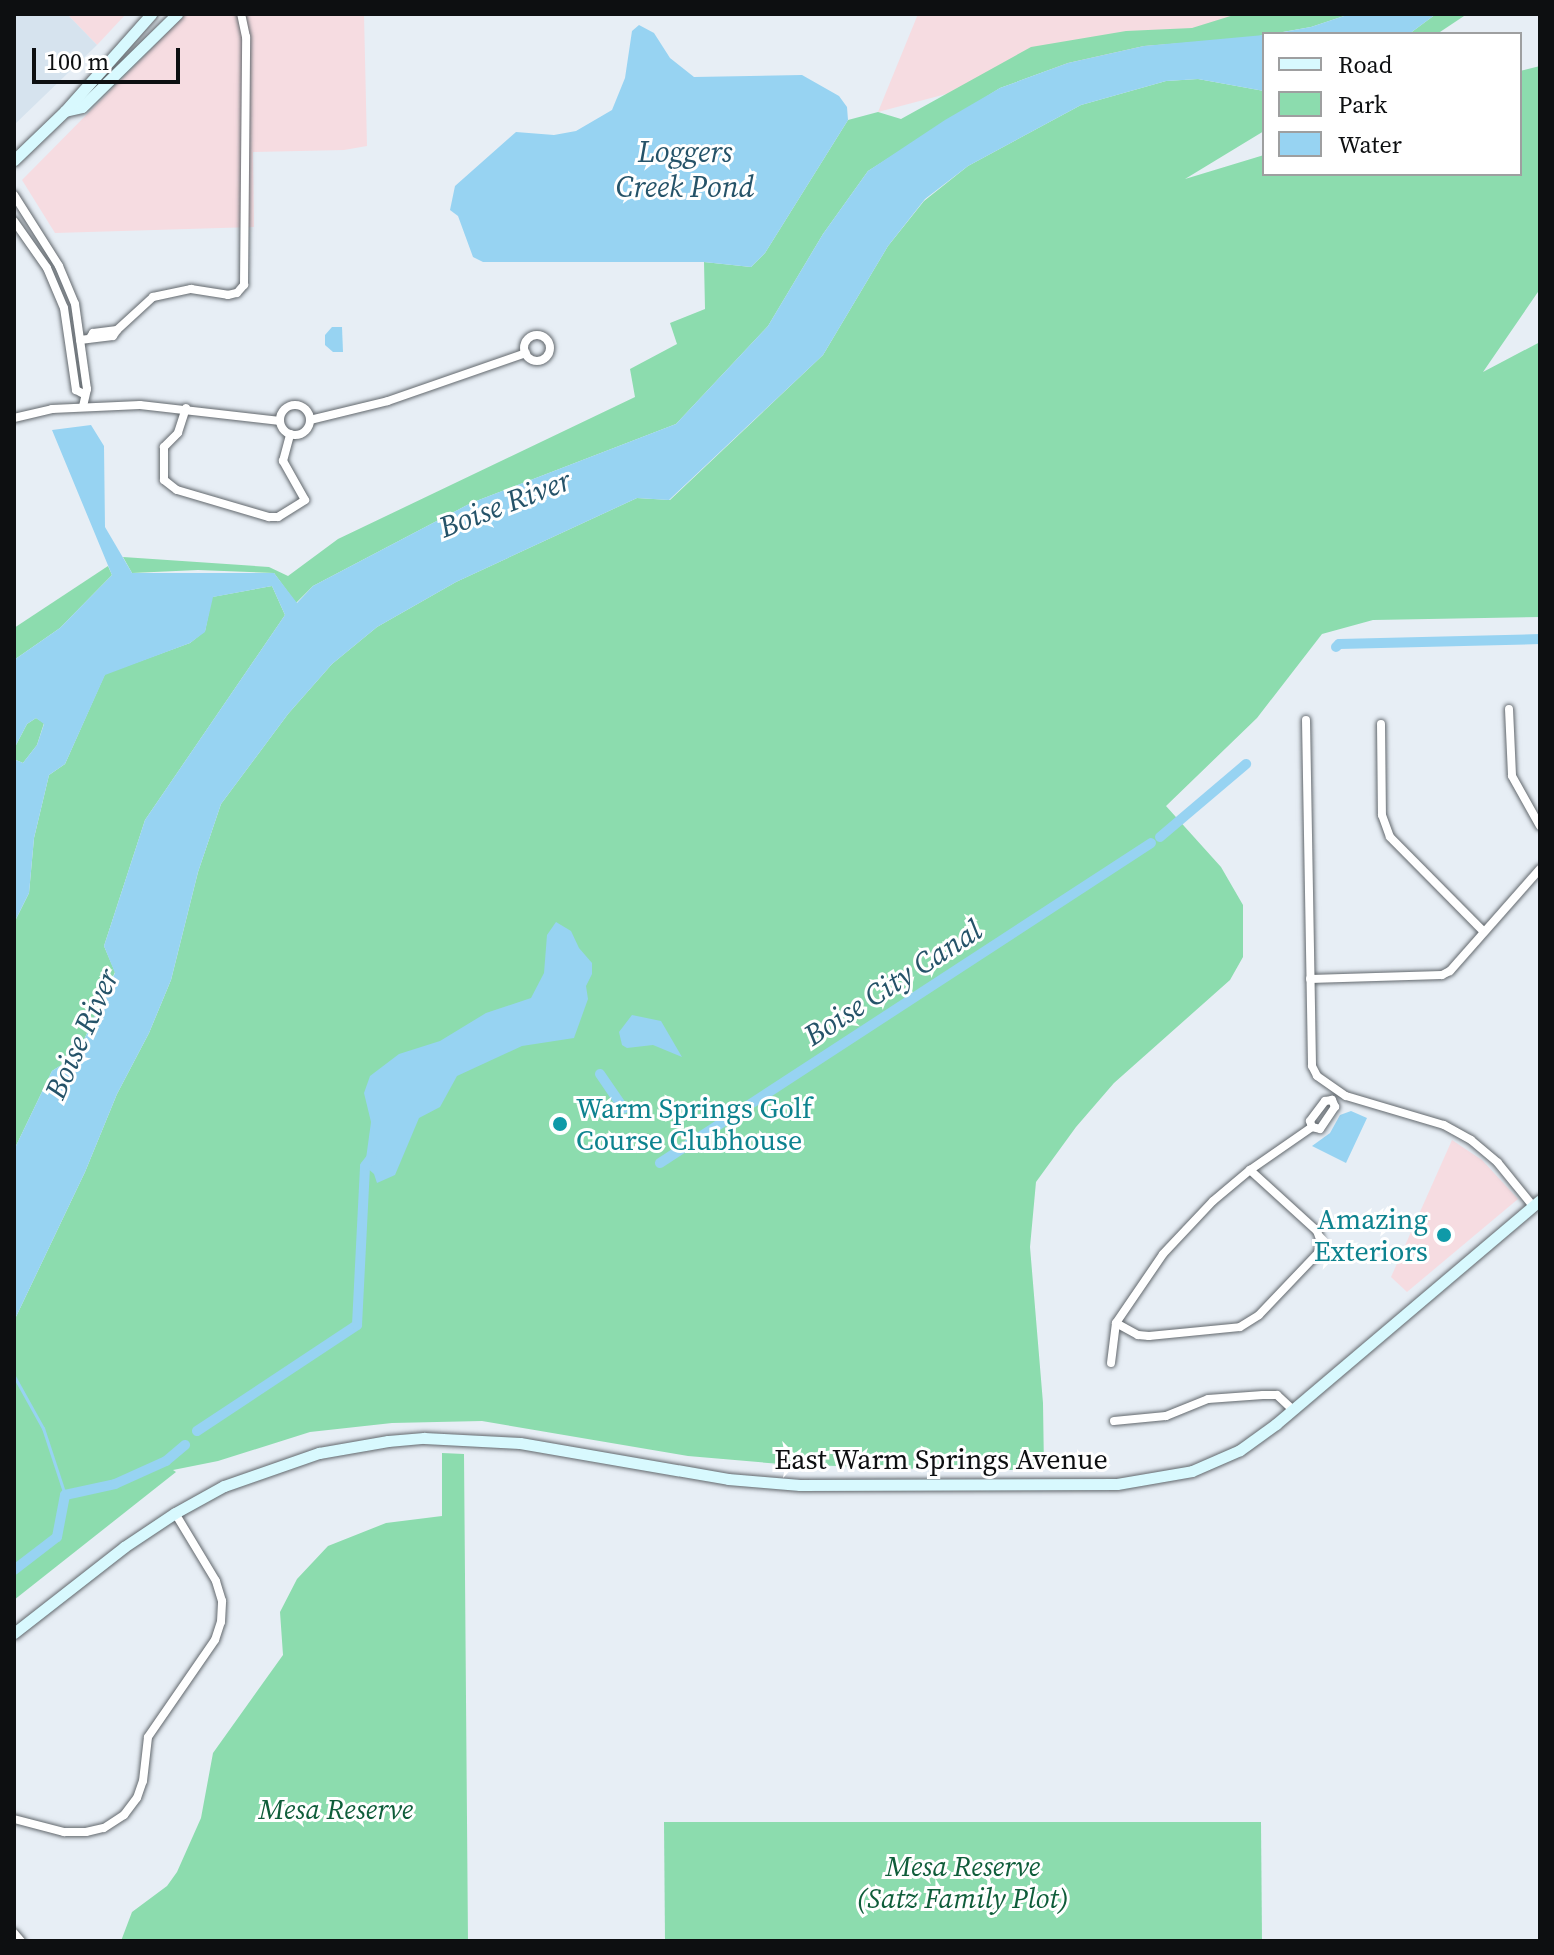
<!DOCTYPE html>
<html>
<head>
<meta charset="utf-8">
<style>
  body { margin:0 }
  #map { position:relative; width:1554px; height:1955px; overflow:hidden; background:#e7eef5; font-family:"Source Serif 4",serif }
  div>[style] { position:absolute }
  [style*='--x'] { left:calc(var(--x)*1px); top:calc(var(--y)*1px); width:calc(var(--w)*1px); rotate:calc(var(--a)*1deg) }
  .commercial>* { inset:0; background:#f6dce1 }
  .built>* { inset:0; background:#d6e3ee }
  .green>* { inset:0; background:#8cdcae }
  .water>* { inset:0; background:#97d3f2 }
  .stream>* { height:3px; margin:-1.5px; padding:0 1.5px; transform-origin:1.5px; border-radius:1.5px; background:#97d3f2 }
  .canal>* { height:10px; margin:-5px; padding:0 5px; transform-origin:5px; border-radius:5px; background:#97d3f2 }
  .roads { filter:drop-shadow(0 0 2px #62686d) drop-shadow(0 0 2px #62686d) }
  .street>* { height:8px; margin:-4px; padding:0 4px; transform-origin:4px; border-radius:4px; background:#fff }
  .street>.ring { margin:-4px; padding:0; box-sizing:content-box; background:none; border:8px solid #fff; border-radius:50% }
  .secondary>* { height:11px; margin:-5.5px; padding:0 5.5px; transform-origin:5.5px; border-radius:5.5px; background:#d8f9fe }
  .dots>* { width:22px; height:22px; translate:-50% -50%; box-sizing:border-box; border:4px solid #fff; border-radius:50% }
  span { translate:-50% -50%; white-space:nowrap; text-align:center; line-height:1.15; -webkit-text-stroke:6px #fff; paint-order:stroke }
  .culture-label { font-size:28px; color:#0d838f }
  .left { translate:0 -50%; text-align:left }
  .right { translate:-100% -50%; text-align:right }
  .street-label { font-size:28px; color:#0d0f11 }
  .park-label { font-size:28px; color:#0f5d3a; font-style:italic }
  .water-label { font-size:30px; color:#255369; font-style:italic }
  .frame { position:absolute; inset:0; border:16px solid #0d0f11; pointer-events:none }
  .legend { position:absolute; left:1262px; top:32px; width:260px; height:144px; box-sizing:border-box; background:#fff; border:2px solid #9e9fa0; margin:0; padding:10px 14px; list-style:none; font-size:24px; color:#0d0f11 }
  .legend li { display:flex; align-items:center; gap:16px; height:40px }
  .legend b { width:40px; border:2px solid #9e9fa0 }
  .scale { position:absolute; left:32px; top:48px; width:148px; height:36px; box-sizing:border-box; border:4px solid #0d0f11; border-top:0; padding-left:10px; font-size:24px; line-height:28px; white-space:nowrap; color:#0d0f11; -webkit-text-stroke:6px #fff; paint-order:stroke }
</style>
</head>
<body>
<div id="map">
  <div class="commercial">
    <div style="clip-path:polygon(67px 14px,126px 14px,97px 45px)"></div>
    <div style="clip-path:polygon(186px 14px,364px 14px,367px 146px,344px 150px,253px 152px,254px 227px,55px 233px,22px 180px)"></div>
    <div style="clip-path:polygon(918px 14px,1326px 14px,1003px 79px,878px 112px)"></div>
    <div style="clip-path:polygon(1452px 1140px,1482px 1160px,1518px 1199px,1407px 1292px,1391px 1277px)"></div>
  </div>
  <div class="built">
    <div style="clip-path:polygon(14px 14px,67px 14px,97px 45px,14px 125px)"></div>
  </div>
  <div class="green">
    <div style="clip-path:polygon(1237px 14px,1350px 14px,1311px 27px,1248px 38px,1144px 46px,1068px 63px,1000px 88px,868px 171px,823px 234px,768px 326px,676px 424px,471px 503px,313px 586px,296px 603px,274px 573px,198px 570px,132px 573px,123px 557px,269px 567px,288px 576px,338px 539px,635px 397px,630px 369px,677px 344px,670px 323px,705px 309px,704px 262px,751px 267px,765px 253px,848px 120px,878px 112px,901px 119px,1031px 47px,1126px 31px,1192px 28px)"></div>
    <div style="clip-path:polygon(1436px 14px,1467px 14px,1437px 34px,1409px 34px)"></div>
    <div style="clip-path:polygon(1540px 66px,1540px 289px,1483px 372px,1540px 342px,1540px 617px,1373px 620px,1322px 634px,1257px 718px,1166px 806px,1221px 867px,1243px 905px,1243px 957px,1230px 980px,1114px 1083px,1076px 1127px,1036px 1182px,1030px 1247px,1043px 1403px,1044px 1469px,977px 1471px,780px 1464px,688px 1456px,482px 1421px,392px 1423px,310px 1432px,218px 1461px,173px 1470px,176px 1472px,14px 1600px,14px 1321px,85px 1172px,117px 1094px,149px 1033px,171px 980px,198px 872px,221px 804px,288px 714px,332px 664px,377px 627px,456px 582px,637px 498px,670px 500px,823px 355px,888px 246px,924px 201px,968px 166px,1081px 105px,1166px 81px,1198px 79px,1264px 91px,1264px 131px,1185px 179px,1264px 155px,1264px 174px,1520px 174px,1520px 71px)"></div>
    <div style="clip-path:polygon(108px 566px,112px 575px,60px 628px,14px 660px,14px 628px)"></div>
    <div style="clip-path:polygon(272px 586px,285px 615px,145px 820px,104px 946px,115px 972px,77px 1055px,52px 1071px,14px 1150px,14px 923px,29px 893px,34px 838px,49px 775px,65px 764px,105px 674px,190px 643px,205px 631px,212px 597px)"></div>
    <div style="clip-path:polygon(36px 718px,44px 723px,37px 745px,23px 763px,16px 760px,16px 745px,27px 724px)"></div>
    <div style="clip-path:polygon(442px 1453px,464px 1454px,468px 1941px,121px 1941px,132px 1912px,167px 1886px,177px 1872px,201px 1818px,213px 1753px,283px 1655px,280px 1612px,297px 1579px,328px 1546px,386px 1523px,442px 1516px)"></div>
    <div style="clip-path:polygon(664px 1822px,1261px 1822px,1262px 1941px,665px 1941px)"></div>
  </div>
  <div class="water">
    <div style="clip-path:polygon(1350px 14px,1436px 14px,1409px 34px,1272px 34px,1311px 27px)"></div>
    <div style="clip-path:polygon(639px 25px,654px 33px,670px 58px,694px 77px,802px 75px,839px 96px,847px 107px,848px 120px,765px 253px,751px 267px,704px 262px,483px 262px,473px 257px,458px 216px,450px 210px,455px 186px,516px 132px,554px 135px,576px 131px,612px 110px,625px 78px,632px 31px)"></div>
    <div style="clip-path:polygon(evenodd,1264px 35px,1264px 91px,1198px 79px,1166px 81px,1081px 105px,968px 166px,925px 199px,888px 246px,823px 355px,669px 500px,637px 498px,456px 582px,377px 627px,332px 664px,288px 714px,221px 804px,198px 872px,171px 980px,149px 1033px,117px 1094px,85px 1172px,14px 1321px,14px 1150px,52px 1071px,77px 1055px,115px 973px,104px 946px,145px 820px,285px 615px,272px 586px,213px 597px,205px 632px,190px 643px,105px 675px,65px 764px,49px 775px,34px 838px,29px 893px,14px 923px,14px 660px,60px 628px,112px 575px,52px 430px,91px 425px,104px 446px,105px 527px,132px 573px,274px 573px,297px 603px,313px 586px,471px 503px,676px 424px,768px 326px,823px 234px,868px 171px,945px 120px,1000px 88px,1068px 63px,1144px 46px,1264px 35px,36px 718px,44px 724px,37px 745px,23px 763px,16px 760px,16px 745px,27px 724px,36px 718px)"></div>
    <div style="clip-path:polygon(332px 327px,342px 327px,343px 352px,333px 352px,325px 345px,325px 335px)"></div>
    <div style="clip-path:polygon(556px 922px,571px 931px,579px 948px,592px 963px,592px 974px,586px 986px,588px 999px,574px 1038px,522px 1046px,457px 1076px,440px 1107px,419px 1118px,395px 1175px,377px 1183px,374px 1174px,365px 1166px,371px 1122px,364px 1093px,370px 1076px,399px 1054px,440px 1041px,486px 1013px,531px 998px,544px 973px,547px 935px)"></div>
    <div style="clip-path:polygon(632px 1015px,661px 1021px,682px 1057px,653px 1045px,627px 1048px,622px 1045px,619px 1032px)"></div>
    <div style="clip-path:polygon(1351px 1111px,1367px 1118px,1346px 1163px,1312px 1146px,1330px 1133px,1340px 1115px)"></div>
  </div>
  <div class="stream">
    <div style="--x:14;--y:1376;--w:60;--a:60.9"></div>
    <div style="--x:43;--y:1428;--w:71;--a:71.8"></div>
  </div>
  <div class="canal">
    <div style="--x:1336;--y:647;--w:4;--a:-45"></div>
    <div style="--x:1339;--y:644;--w:201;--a:-1.4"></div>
    <div style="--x:1160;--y:837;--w:113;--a:-40.3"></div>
    <div style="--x:600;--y:1074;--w:42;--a:55.6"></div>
    <div style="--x:660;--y:1163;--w:586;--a:-33.09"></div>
    <div style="--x:197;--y:1431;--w:192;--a:-33.5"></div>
    <div style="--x:357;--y:1325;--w:159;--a:-87.1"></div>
    <div style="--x:365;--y:1166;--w:11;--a:-52"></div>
    <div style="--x:14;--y:1570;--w:54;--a:-37.5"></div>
    <div style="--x:57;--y:1537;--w:43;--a:-79.2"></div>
    <div style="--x:65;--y:1495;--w:51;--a:-12.4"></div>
    <div style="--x:115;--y:1484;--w:56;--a:-24.3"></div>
    <div style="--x:166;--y:1461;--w:25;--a:-40"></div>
  </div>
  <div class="roads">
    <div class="street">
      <div style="--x:14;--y:195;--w:84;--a:57.6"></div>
      <div style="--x:59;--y:266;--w:41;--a:67.2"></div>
      <div style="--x:75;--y:304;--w:86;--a:82"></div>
      <div style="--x:87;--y:389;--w:17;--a:103"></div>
      <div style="--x:14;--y:221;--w:57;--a:54.9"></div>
      <div style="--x:47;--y:268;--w:43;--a:67"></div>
      <div style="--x:64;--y:308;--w:83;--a:81.7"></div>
      <div style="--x:76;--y:390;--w:9;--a:27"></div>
      <div style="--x:117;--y:330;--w:49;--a:-42.5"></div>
      <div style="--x:153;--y:297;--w:39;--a:-12"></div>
      <div style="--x:191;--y:289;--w:37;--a:9"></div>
      <div style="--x:228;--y:295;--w:9;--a:-13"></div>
      <div style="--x:237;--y:293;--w:11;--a:-49"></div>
      <div style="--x:244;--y:285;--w:248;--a:-89.5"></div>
      <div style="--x:246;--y:37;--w:24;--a:-102"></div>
      <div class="ring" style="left:524px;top:335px;width:18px;height:18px"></div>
      <div style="--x:80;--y:340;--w:33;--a:-7"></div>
      <div style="--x:113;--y:336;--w:7;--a:-56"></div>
      <div style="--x:117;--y:330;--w:24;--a:173"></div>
      <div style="--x:93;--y:333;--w:6;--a:121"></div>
      <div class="ring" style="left:280px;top:405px;width:22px;height:22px"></div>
      <div style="--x:186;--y:408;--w:26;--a:108"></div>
      <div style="--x:178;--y:433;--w:20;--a:135"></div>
      <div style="--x:164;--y:447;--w:33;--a:90"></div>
      <div style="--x:164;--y:480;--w:16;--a:38"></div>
      <div style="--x:177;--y:490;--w:96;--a:16.4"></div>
      <div style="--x:269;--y:517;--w:9;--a:0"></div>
      <div style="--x:278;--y:517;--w:32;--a:-32"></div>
      <div style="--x:305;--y:500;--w:45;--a:-119.4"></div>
      <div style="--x:283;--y:461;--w:28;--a:-75"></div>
      <div style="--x:14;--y:418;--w:39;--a:-13"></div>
      <div style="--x:52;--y:409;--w:88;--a:-2.6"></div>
      <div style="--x:140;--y:405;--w:141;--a:6.5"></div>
      <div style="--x:310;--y:420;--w:80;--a:-13.7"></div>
      <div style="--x:388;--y:401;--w:146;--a:-19.2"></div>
      <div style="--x:1509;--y:709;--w:67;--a:87.4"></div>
      <div style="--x:1512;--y:776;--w:57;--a:60.8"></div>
      <div style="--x:1306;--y:720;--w:346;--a:89"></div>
      <div style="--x:1312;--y:1066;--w:11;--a:63"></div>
      <div style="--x:1317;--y:1076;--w:35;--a:35"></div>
      <div style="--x:1346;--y:1096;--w:102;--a:16.5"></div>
      <div style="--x:1444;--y:1125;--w:31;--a:29"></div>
      <div style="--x:1471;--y:1140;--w:35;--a:40"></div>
      <div style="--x:1498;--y:1163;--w:55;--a:50.9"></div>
      <div style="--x:1381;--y:724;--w:91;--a:89.4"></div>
      <div style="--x:1382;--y:815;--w:23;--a:70"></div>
      <div style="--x:1390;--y:837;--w:132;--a:45.3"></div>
      <div style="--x:1310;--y:979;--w:132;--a:-1.7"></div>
      <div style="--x:1442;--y:975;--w:9;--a:-27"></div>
      <div style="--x:1450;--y:971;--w:136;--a:-48.6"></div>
      <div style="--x:1116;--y:1323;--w:25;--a:29"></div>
      <div style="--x:1138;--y:1335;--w:11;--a:5"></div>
      <div style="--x:1149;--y:1336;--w:91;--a:-5.6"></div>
      <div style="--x:1240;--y:1327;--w:22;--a:-32"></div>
      <div style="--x:1259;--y:1315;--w:86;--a:-46.4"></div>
      <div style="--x:1318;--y:1253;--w:11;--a:-75"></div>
      <div style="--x:1321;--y:1242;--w:12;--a:-110"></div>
      <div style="--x:1317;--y:1231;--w:91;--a:-137.7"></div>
      <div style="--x:1111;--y:1363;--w:40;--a:-82.9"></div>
      <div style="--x:1116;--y:1323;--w:83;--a:-55.7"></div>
      <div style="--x:1163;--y:1254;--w:73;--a:-46.7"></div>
      <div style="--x:1213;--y:1201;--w:48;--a:-40"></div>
      <div style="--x:1250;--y:1170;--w:75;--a:-34.7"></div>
      <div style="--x:1312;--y:1127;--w:8;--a:14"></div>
      <div style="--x:1320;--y:1129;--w:27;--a:-56"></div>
      <div style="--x:1335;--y:1107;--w:8;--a:-113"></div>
      <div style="--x:1332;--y:1100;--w:7;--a:172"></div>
      <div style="--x:1325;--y:1101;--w:25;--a:127"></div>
      <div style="--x:1310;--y:1121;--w:6;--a:72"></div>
      <div style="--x:1114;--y:1421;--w:52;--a:-5.5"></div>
      <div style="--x:1166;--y:1416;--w:45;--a:-22"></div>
      <div style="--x:1208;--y:1399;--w:55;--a:-4.2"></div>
      <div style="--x:1263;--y:1395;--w:14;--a:0"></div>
      <div style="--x:1277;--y:1395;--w:22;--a:43"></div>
      <div style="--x:14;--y:1819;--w:52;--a:14.6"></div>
      <div style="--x:64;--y:1832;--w:22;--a:0"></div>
      <div style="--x:86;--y:1832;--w:18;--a:-13"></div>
      <div style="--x:104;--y:1828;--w:24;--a:-33"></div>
      <div style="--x:124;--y:1815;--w:21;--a:-53"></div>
      <div style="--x:137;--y:1798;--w:18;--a:-71"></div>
      <div style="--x:143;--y:1781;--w:44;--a:-83.5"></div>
      <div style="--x:148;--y:1737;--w:118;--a:-55.4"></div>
      <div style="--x:215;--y:1640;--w:19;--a:-72"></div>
      <div style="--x:221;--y:1622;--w:21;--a:-87"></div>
      <div style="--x:222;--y:1601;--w:21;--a:-107"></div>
      <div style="--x:216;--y:1581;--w:79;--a:-121.1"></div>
      <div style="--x:14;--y:1933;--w:11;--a:49"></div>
    </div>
    <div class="secondary">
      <div style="--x:65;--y:111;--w:17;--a:-13"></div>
      <div style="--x:82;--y:107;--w:133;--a:-44.4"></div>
      <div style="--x:14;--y:160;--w:71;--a:-43.9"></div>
      <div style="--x:65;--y:111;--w:130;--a:-48.4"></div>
      <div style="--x:14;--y:1633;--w:140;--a:-38"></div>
      <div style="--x:124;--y:1547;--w:61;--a:-33.7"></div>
      <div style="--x:175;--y:1513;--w:56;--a:-28.9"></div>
      <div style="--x:224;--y:1486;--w:101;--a:-19.2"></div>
      <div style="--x:319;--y:1453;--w:70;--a:-9.9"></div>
      <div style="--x:388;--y:1441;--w:36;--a:-5"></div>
      <div style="--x:424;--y:1438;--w:96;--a:3"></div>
      <div style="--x:520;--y:1443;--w:211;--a:9.8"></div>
      <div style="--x:728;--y:1479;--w:72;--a:4.8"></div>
      <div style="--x:800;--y:1485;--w:317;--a:-0.2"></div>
      <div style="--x:1117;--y:1484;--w:76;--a:-9.8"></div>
      <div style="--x:1192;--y:1471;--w:52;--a:-23.6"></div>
      <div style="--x:1240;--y:1450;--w:44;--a:-35.8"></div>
      <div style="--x:1276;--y:1424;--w:346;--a:-40.3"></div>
    </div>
  </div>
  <div class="dots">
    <div style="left:560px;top:1124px;background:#0f9aa8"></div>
    <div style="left:1444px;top:1235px;background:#0f9aa8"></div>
  </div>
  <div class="culture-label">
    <span class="left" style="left:576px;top:1124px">Warm Springs Golf<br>Course Clubhouse</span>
    <span class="right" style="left:1428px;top:1235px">Amazing<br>Exteriors</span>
  </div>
  <div class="street-label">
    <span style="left:941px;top:1459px">East Warm Springs Avenue</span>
  </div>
  <div class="park-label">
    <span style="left:336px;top:1809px">Mesa Reserve</span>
    <span style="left:963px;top:1882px">Mesa Reserve<br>(Satz Family Plot)</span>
  </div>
  <div class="water-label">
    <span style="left:685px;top:169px">Loggers<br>Creek Pond</span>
    <span style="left:505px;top:504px;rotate:-21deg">Boise River</span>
    <span style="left:893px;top:983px;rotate:-33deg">Boise City Canal</span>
    <span style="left:82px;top:1034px;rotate:-66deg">Boise River</span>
  </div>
  <div class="frame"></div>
  <ul class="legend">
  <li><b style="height:10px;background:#d8f9fe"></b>Road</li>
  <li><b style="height:22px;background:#8cdcae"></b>Park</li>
  <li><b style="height:22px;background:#97d3f2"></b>Water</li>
  </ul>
  <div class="scale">100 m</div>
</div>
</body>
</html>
